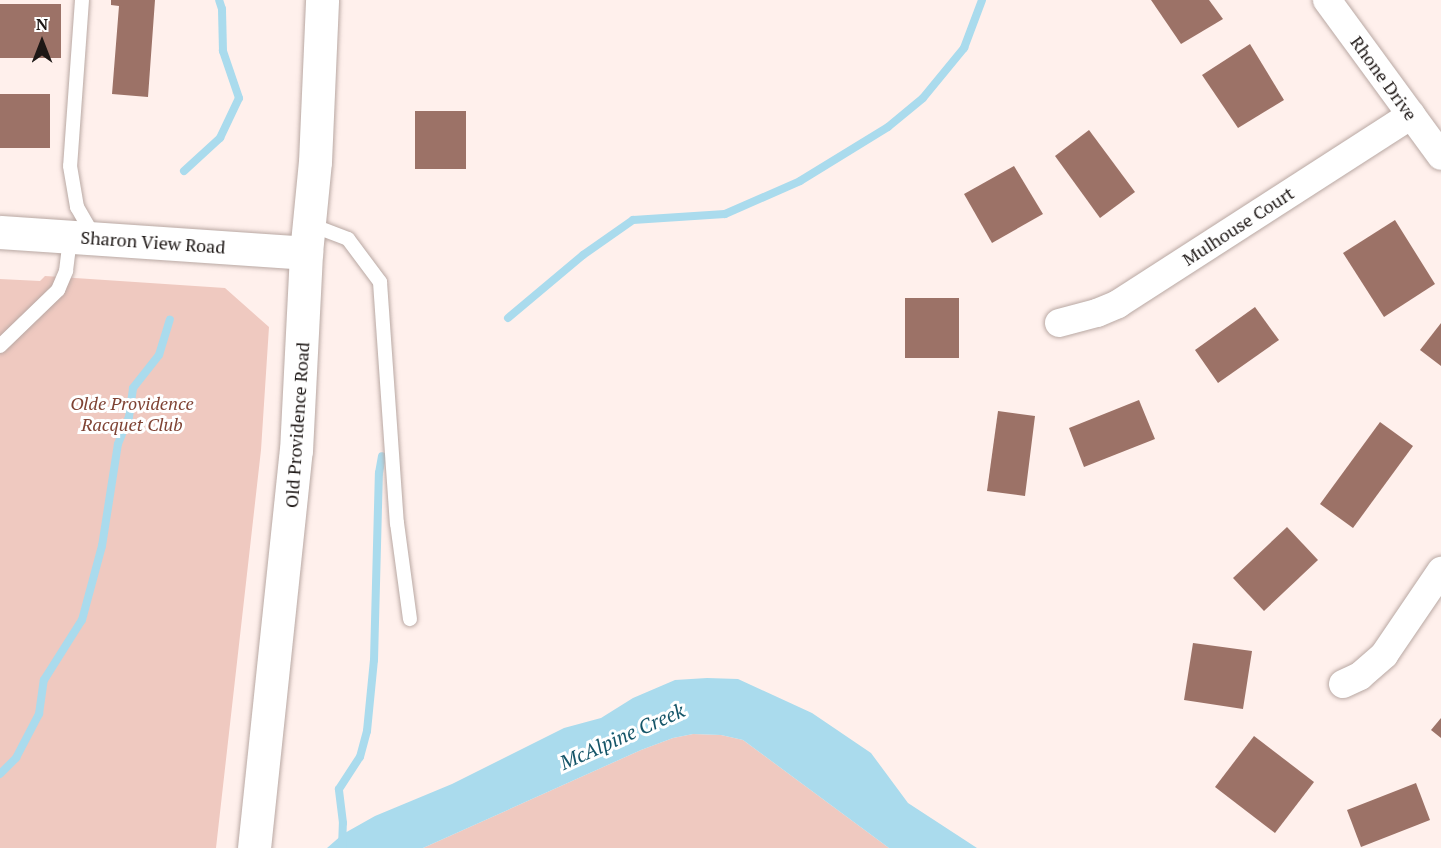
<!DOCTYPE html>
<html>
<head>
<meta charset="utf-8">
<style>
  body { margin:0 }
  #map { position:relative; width:1441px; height:848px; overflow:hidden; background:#fff0ec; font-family:"PT Serif",serif }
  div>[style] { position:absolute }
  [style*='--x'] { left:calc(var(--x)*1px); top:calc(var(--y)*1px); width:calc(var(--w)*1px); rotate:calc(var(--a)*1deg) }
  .green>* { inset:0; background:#efc9c0 }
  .water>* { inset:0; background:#aadbed }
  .stream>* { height:8px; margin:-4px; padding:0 4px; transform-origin:4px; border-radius:4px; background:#aadbed }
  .building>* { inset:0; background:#9c7267 }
  .roads { filter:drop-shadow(0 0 2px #b9a8a3) drop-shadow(0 0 2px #b9a8a3) }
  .lane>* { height:14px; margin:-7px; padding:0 7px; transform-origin:7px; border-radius:7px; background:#fff }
  .street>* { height:28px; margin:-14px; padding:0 14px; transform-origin:14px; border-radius:14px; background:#fff }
  .secondary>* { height:33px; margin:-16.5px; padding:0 16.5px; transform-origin:16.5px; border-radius:16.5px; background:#fff }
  span { translate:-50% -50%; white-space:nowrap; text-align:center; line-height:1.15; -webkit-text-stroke:6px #fff; paint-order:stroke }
  .street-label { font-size:18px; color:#1d1715 }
  .park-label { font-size:18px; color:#7f4334; font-style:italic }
  .water-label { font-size:20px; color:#155568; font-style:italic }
  .north { position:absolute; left:12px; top:12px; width:60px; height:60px; -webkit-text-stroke:4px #fff; paint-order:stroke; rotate:0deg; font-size:16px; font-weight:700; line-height:24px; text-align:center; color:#1d1715 }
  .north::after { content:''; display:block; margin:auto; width:21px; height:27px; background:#1d1715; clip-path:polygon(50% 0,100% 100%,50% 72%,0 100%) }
</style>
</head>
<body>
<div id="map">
  <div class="green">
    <div style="clip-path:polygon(45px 276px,225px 288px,269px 327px,261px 450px,216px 848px,0 848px,0 279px,40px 281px)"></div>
    <div style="clip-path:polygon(693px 734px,721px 735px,743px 740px,889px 848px,423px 848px,641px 750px,673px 738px)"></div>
  </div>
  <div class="water">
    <div style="clip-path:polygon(707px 678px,738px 679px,812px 713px,871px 753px,908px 803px,977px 848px,889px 848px,743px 740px,721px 735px,693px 734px,673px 738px,641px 750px,423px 848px,327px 848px,343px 834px,375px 816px,452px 784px,564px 728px,601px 718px,633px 698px,675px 680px)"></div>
  </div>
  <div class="stream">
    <div style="--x:184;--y:171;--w:49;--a:-42.5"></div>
    <div style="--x:220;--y:138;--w:44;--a:-64.6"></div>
    <div style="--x:239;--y:98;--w:50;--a:-108.8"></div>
    <div style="--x:223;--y:51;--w:42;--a:-91.4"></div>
    <div style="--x:222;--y:9;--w:9;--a:-108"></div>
    <div style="--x:508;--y:318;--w:98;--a:-40"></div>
    <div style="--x:583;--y:255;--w:61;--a:-35"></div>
    <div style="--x:633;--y:220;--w:92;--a:-3.7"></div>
    <div style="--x:725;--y:214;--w:82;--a:-23.7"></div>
    <div style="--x:800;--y:181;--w:103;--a:-31.5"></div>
    <div style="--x:888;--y:127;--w:45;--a:-39.6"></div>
    <div style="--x:923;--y:98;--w:65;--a:-50.6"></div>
    <div style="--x:964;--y:48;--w:51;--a:-69.4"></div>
    <div style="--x:0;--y:774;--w:23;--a:-45"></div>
    <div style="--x:16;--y:758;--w:50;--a:-62.4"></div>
    <div style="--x:39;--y:714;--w:34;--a:-82"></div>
    <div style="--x:44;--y:680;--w:71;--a:-57.7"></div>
    <div style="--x:82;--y:620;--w:77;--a:-74.9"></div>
    <div style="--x:102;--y:546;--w:103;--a:-81.1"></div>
    <div style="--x:118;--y:444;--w:29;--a:-68"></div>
    <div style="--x:129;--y:417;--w:29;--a:-82"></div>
    <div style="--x:133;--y:388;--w:42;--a:-51.8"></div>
    <div style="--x:159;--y:355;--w:37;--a:-73"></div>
    <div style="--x:342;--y:848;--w:25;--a:-88"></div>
    <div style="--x:343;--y:823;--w:34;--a:-97"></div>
    <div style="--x:339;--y:789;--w:38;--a:-57"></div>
    <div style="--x:360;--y:757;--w:27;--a:-75"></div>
    <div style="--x:367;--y:731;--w:71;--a:-84.4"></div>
    <div style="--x:374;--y:660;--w:187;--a:-88.5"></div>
    <div style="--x:379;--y:473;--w:17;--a:-80"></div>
  </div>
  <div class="building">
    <div style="clip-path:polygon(111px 0,155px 0,148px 97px,112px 94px,119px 6px,111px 5px)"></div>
    <div style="clip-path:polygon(1151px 0,1209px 0,1223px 19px,1181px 44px)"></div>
    <div style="clip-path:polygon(0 4px,61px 4px,61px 58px,0 58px)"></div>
    <div style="clip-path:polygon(1250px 44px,1284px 100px,1238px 128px,1202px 75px)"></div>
    <div style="clip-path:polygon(0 94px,50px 94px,50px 148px,0 148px)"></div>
    <div style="clip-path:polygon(415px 111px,466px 111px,466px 169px,415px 169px)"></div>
    <div style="clip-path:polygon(1089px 130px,1135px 192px,1100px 218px,1055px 156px)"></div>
    <div style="clip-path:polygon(1014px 166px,1043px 214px,992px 243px,964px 194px)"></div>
    <div style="clip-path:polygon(1395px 220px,1435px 284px,1384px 317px,1343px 253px)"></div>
    <div style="clip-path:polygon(905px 298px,959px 298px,959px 358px,905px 358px)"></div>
    <div style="clip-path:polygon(1255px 307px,1279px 340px,1218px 383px,1195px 350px)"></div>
    <div style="clip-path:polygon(1441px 323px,1441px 366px,1420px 350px)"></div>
    <div style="clip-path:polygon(1139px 400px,1155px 439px,1084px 467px,1069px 428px)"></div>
    <div style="clip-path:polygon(998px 411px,1035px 416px,1025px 496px,987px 491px)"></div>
    <div style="clip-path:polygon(1380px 422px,1413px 446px,1353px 528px,1320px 504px)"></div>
    <div style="clip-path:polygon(1287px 527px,1318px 560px,1264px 611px,1233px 578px)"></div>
    <div style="clip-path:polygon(1193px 643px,1252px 651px,1243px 709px,1184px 700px)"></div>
    <div style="clip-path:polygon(1441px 718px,1441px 738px,1431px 730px)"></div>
    <div style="clip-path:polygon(1254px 736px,1314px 782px,1275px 833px,1215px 787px)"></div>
    <div style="clip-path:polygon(1416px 783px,1430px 820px,1361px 847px,1347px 810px)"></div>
  </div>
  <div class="roads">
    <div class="lane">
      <div style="--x:82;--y:0;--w:166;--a:94.1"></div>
      <div style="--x:70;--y:166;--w:42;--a:80.3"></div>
      <div style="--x:77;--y:207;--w:32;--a:60"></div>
      <div style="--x:309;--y:224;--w:42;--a:21"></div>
      <div style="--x:348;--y:239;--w:54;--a:53.3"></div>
      <div style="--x:380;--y:282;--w:242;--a:86"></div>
      <div style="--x:397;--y:523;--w:97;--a:82.3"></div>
      <div style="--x:0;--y:346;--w:81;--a:-44"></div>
      <div style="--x:58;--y:290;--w:21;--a:-67"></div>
      <div style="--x:66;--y:271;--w:35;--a:-83"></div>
    </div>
    <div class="street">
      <div style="--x:1327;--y:0;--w:193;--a:53.8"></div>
      <div style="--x:1059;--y:323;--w:39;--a:-15"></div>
      <div style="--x:1097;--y:313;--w:23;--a:-23"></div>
      <div style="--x:1118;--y:304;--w:349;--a:-32.8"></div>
      <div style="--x:1343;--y:684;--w:19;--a:-25"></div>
      <div style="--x:1360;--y:676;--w:32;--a:-41"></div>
      <div style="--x:1384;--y:655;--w:102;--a:-55.8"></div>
    </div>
    <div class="secondary">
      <div style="--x:0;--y:232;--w:307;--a:3.9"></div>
      <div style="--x:254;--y:848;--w:399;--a:-84"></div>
      <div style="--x:296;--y:451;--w:198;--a:-87.1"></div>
      <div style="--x:306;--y:253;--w:91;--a:-84.4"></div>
      <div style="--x:315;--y:162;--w:162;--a:-87.5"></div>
    </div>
  </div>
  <div class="street-label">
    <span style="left:1384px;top:78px;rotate:54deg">Rhone Drive</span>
    <span style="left:1238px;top:226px;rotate:-33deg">Mulhouse Court</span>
    <span style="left:153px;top:242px;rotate:4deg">Sharon View Road</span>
    <span style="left:297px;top:425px;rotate:-86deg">Old Providence Road</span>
  </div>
  <div class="park-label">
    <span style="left:132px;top:414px">Olde Providence<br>Racquet Club</span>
  </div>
  <div class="water-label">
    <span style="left:622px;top:736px;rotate:-24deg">McAlpine Creek</span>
  </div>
  <div class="north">N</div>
</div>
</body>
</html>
